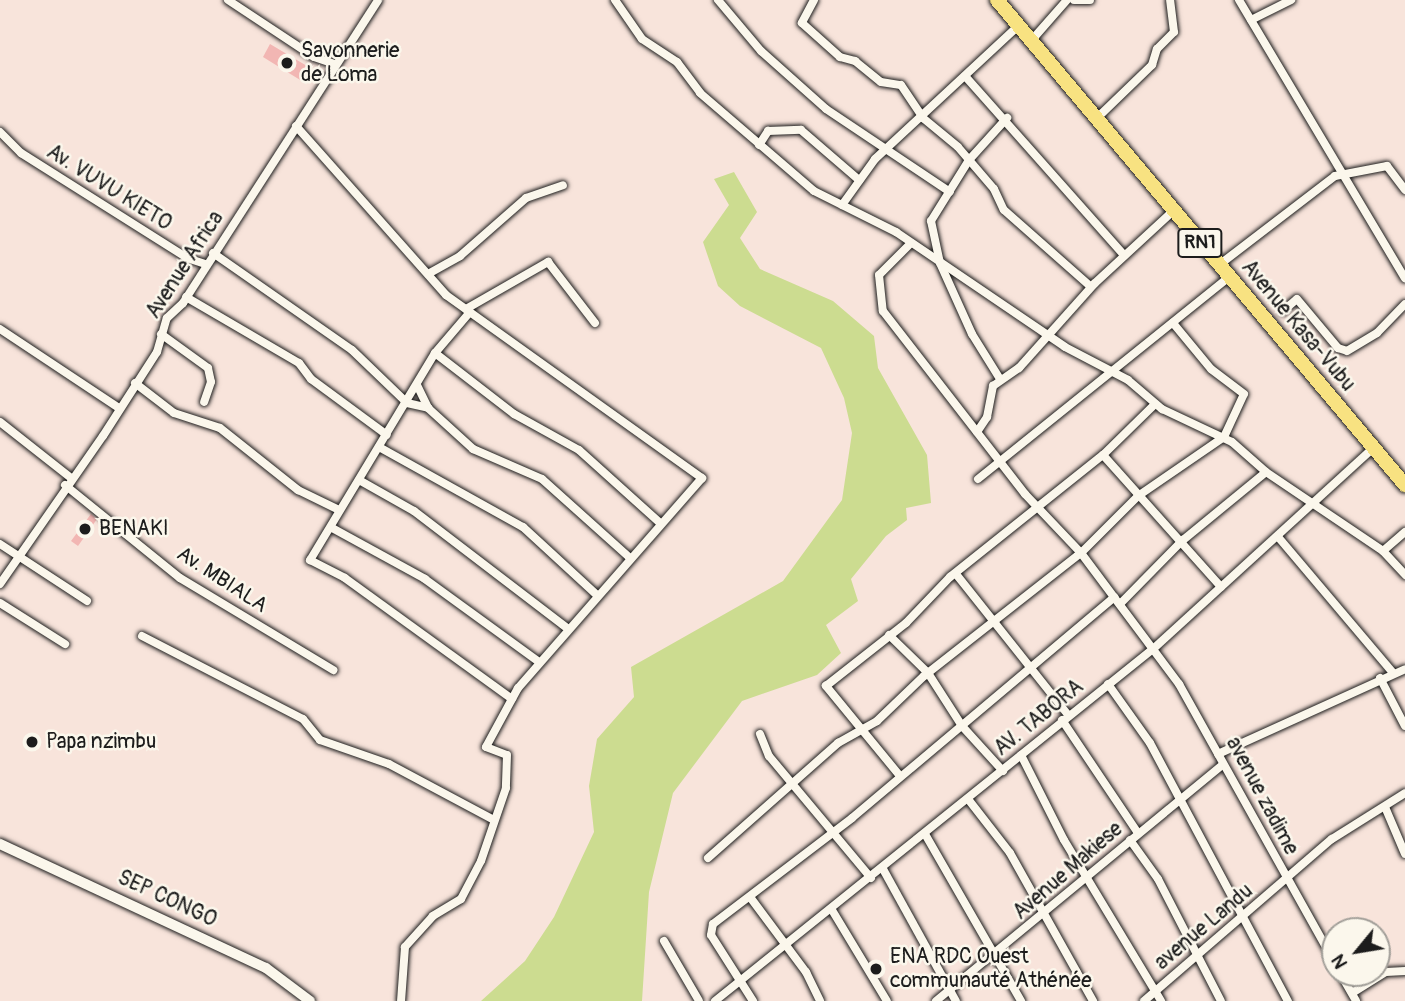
<!DOCTYPE html>
<html>
<head>
<meta charset="utf-8">
<style>
  body { margin:0 }
  #map { position:relative; width:1405px; height:1001px; overflow:hidden; background:#f8e4db; font-family:Pangolin,sans-serif }
  div>[style] { position:absolute }
  [style*='--x'] { left:calc(var(--x)*1px); top:calc(var(--y)*1px); width:calc(var(--w)*1px); rotate:calc(var(--a)*1deg) }
  .green>* { inset:0; background:#ccdc90 }
  .building>* { inset:0; background:#f2b6b3 }
  .roads { filter:drop-shadow(0 0 2px #1c1c1c) drop-shadow(0 0 2px #1c1c1c) }
  .street>* { height:8px; margin:-4px; padding:0 4px; transform-origin:4px; border-radius:4px; background:#fbf7ec }
  .secondary>* { height:10px; margin:-5px; padding:0 5px; transform-origin:5px; border-radius:5px; background:#fbf7ec }
  .highway>* { height:14px; margin:-7px; padding:0 7px; transform-origin:7px; border-radius:7px; background:#f8e281 }
  .dots>* { width:19px; height:19px; translate:-50% -50%; box-sizing:border-box; border:4px solid #fbf7ec; border-radius:50% }
  span { translate:-50% -50%; white-space:nowrap; text-align:center; line-height:1.15; -webkit-text-stroke:5px #fbf7ec; paint-order:stroke }
  .shield-label span { padding:2px 5px; background:#fbf7ec; border:2px solid; border-radius:5px; -webkit-text-stroke-width:0 }
  .shield-label { font-size:19px; color:#1c1c1c; font-weight:700 }
  .poi-label { font-size:21px; color:#1c1c1c }
  .left { translate:0 -50%; text-align:left }
  .street-label { font-size:21px; color:#1c1c1c }
  .north { position:absolute; left:1321px; top:917px; width:70px; height:70px; box-sizing:border-box; background:#fbf7ec; border:2px solid #a29f99; border-radius:50%; rotate:240deg; font-size:19px; font-weight:700; line-height:28px; text-align:center; color:#1c1c1c }
  .north::after { content:''; display:block; margin:auto; width:24px; height:32px; background:#1c1c1c; clip-path:polygon(50% 0,100% 100%,50% 72%,0 100%) }
</style>
</head>
<body>
<div id="map">
  <div class="green">
    <div style="clip-path:polygon(734px 172px,757px 212px,740px 238px,760px 269px,833px 301px,874px 336px,878px 368px,927px 455px,931px 503px,906px 508px,907px 520px,886px 536px,851px 579px,858px 601px,826px 625px,841px 653px,817px 675px,742px 701px,673px 793px,649px 892px,642px 1001px,481px 1001px,525px 961px,554px 917px,594px 832px,589px 786px,597px 739px,634px 697px,631px 667px,783px 581px,842px 500px,852px 433px,844px 398px,821px 348px,740px 306px,718px 286px,703px 242px,729px 205px,714px 179px)"></div>
  </div>
  <div class="building">
    <div style="clip-path:polygon(270px 44px,312px 69px,305px 83px,263px 57px)"></div>
    <div style="clip-path:polygon(91px 514px,97px 519px,78px 546px,71px 541px)"></div>
  </div>
  <div class="roads">
    <div class="street">
      <div style="--x:228;--y:0;--w:103;--a:33.5"></div>
      <div style="--x:314;--y:57;--w:21;--a:19"></div>
      <div style="--x:615;--y:0;--w:47;--a:55.3"></div>
      <div style="--x:642;--y:39;--w:42;--a:33.3"></div>
      <div style="--x:677;--y:62;--w:39;--a:53"></div>
      <div style="--x:700;--y:93;--w:150;--a:40.7"></div>
      <div style="--x:814;--y:191;--w:92;--a:26.6"></div>
      <div style="--x:896;--y:232;--w:204;--a:34.2"></div>
      <div style="--x:1065;--y:347;--w:71;--a:27.6"></div>
      <div style="--x:1128;--y:380;--w:45;--a:40.5"></div>
      <div style="--x:1162;--y:409;--w:77;--a:25.2"></div>
      <div style="--x:1232;--y:442;--w:45;--a:41.4"></div>
      <div style="--x:1266;--y:472;--w:141;--a:34"></div>
      <div style="--x:1383;--y:551;--w:33;--a:47"></div>
      <div style="--x:718;--y:0;--w:67;--a:49.9"></div>
      <div style="--x:761;--y:51;--w:87;--a:41.7"></div>
      <div style="--x:826;--y:109;--w:149;--a:33.8"></div>
      <div style="--x:814;--y:0;--w:26;--a:118"></div>
      <div style="--x:802;--y:23;--w:51;--a:41.8"></div>
      <div style="--x:840;--y:57;--w:16;--a:15"></div>
      <div style="--x:855;--y:61;--w:33;--a:39"></div>
      <div style="--x:881;--y:82;--w:20;--a:9"></div>
      <div style="--x:901;--y:85;--w:40;--a:56"></div>
      <div style="--x:923;--y:118;--w:45;--a:39.6"></div>
      <div style="--x:958;--y:147;--w:55;--a:49.4"></div>
      <div style="--x:994;--y:189;--w:23;--a:65"></div>
      <div style="--x:1004;--y:210;--w:116;--a:41.5"></div>
      <div style="--x:1074;--y:0;--w:16;--a:0"></div>
      <div style="--x:1239;--y:0;--w:324;--a:59.2"></div>
      <div style="--x:1251;--y:20;--w:45;--a:-26.6"></div>
      <div style="--x:1031;--y:41;--w:55;--a:-48.7"></div>
      <div style="--x:965;--y:76;--w:239;--a:48.4"></div>
      <div style="--x:1096;--y:119;--w:78;--a:-44"></div>
      <div style="--x:1152;--y:65;--w:17;--a:-73"></div>
      <div style="--x:1157;--y:49;--w:24;--a:-45"></div>
      <div style="--x:1174;--y:32;--w:32;--a:-97"></div>
      <div style="--x:296;--y:126;--w:226;--a:48.4"></div>
      <div style="--x:446;--y:295;--w:315;--a:35.6"></div>
      <div style="--x:702;--y:478;--w:279;--a:131.2"></div>
      <div style="--x:518;--y:688;--w:67;--a:118.5"></div>
      <div style="--x:486;--y:747;--w:22;--a:21"></div>
      <div style="--x:507;--y:755;--w:33;--a:92"></div>
      <div style="--x:506;--y:788;--w:77;--a:108.9"></div>
      <div style="--x:481;--y:861;--w:43;--a:117.8"></div>
      <div style="--x:461;--y:899;--w:33;--a:149"></div>
      <div style="--x:433;--y:916;--w:42;--a:132.1"></div>
      <div style="--x:405;--y:947;--w:54;--a:94.2"></div>
      <div style="--x:0;--y:132;--w:30;--a:45"></div>
      <div style="--x:21;--y:153;--w:196;--a:32.3"></div>
      <div style="--x:187;--y:258;--w:20;--a:18"></div>
      <div style="--x:759;--y:145;--w:17;--a:-57"></div>
      <div style="--x:768;--y:131;--w:33;--a:-2"></div>
      <div style="--x:801;--y:130;--w:77;--a:40.8"></div>
      <div style="--x:842;--y:205;--w:57;--a:-54.3"></div>
      <div style="--x:875;--y:159;--w:195;--a:-42.9"></div>
      <div style="--x:911;--y:243;--w:45;--a:135"></div>
      <div style="--x:879;--y:275;--w:36;--a:84"></div>
      <div style="--x:883;--y:311;--w:232;--a:52.2"></div>
      <div style="--x:1025;--y:494;--w:81;--a:46.5"></div>
      <div style="--x:1081;--y:553;--w:164;--a:53.2"></div>
      <div style="--x:1179;--y:684;--w:320;--a:60.8"></div>
      <div style="--x:213;--y:253;--w:169;--a:34.9"></div>
      <div style="--x:352;--y:350;--w:76;--a:43.9"></div>
      <div style="--x:407;--y:403;--w:22;--a:13"></div>
      <div style="--x:428;--y:408;--w:61;--a:42.3"></div>
      <div style="--x:473;--y:449;--w:75;--a:23.5"></div>
      <div style="--x:542;--y:479;--w:117;--a:41.9"></div>
      <div style="--x:1219;--y:265;--w:146;--a:-37.5"></div>
      <div style="--x:1335;--y:176;--w:53;--a:-10.9"></div>
      <div style="--x:1387;--y:166;--w:30;--a:53"></div>
      <div style="--x:428;--y:274;--w:37;--a:-29"></div>
      <div style="--x:460;--y:256;--w:88;--a:-41.3"></div>
      <div style="--x:526;--y:198;--w:39;--a:-19"></div>
      <div style="--x:186;--y:297;--w:131;--a:30.3"></div>
      <div style="--x:299;--y:363;--w:20;--a:53"></div>
      <div style="--x:311;--y:379;--w:94;--a:36.4"></div>
      <div style="--x:466;--y:309;--w:95;--a:-29.8"></div>
      <div style="--x:548;--y:262;--w:77;--a:52.4"></div>
      <div style="--x:1283;--y:311;--w:18;--a:-41"></div>
      <div style="--x:1297;--y:299;--w:64;--a:50.1"></div>
      <div style="--x:1338;--y:348;--w:9;--a:18"></div>
      <div style="--x:1347;--y:351;--w:35;--a:-31"></div>
      <div style="--x:1377;--y:333;--w:40;--a:-46"></div>
      <div style="--x:470;--y:312;--w:54;--a:130.5"></div>
      <div style="--x:435;--y:353;--w:242;--a:121.1"></div>
      <div style="--x:310;--y:560;--w:39;--a:27"></div>
      <div style="--x:345;--y:578;--w:206;--a:35.9"></div>
      <div style="--x:0;--y:329;--w:143;--a:33.6"></div>
      <div style="--x:161;--y:334;--w:58;--a:35.9"></div>
      <div style="--x:208;--y:368;--w:14;--a:78"></div>
      <div style="--x:211;--y:382;--w:21;--a:109"></div>
      <div style="--x:435;--y:353;--w:100;--a:37.7"></div>
      <div style="--x:514;--y:414;--w:74;--a:29"></div>
      <div style="--x:579;--y:450;--w:108;--a:42"></div>
      <div style="--x:1000;--y:379;--w:53;--a:-121.9"></div>
      <div style="--x:972;--y:334;--w:78;--a:-114.3"></div>
      <div style="--x:940;--y:263;--w:43;--a:-102.1"></div>
      <div style="--x:931;--y:221;--w:72;--a:-58.1"></div>
      <div style="--x:969;--y:160;--w:57;--a:-47.9"></div>
      <div style="--x:135;--y:383;--w:49;--a:37.6"></div>
      <div style="--x:174;--y:413;--w:48;--a:18.1"></div>
      <div style="--x:220;--y:428;--w:100;--a:38.5"></div>
      <div style="--x:298;--y:490;--w:46;--a:26"></div>
      <div style="--x:417;--y:385;--w:25;--a:64"></div>
      <div style="--x:0;--y:422;--w:89;--a:38.2"></div>
      <div style="--x:977;--y:432;--w:18;--a:-56"></div>
      <div style="--x:987;--y:417;--w:32;--a:-79"></div>
      <div style="--x:993;--y:386;--w:32;--a:-35"></div>
      <div style="--x:1019;--y:368;--w:113;--a:-48.2"></div>
      <div style="--x:1094;--y:284;--w:108;--a:-42.7"></div>
      <div style="--x:379;--y:447;--w:165;--a:29.1"></div>
      <div style="--x:523;--y:527;--w:100;--a:42.6"></div>
      <div style="--x:1103;--y:455;--w:177;--a:48.2"></div>
      <div style="--x:978;--y:479;--w:322;--a:-38.8"></div>
      <div style="--x:359;--y:480;--w:63;--a:29.4"></div>
      <div style="--x:414;--y:511;--w:193;--a:37.4"></div>
      <div style="--x:65;--y:485;--w:148;--a:39"></div>
      <div style="--x:180;--y:578;--w:179;--a:31"></div>
      <div style="--x:332;--y:528;--w:106;--a:28.7"></div>
      <div style="--x:425;--y:579;--w:140;--a:36"></div>
      <div style="--x:1279;--y:538;--w:177;--a:49.8"></div>
      <div style="--x:0;--y:544;--w:104;--a:33.2"></div>
      <div style="--x:1383;--y:551;--w:29;--a:-41"></div>
      <div style="--x:956;--y:574;--w:180;--a:51.5"></div>
      <div style="--x:0;--y:584;--w:180;--a:-55.2"></div>
      <div style="--x:103;--y:436;--w:100;--a:-57.3"></div>
      <div style="--x:157;--y:352;--w:35;--a:-74"></div>
      <div style="--x:167;--y:318;--w:22;--a:-43"></div>
      <div style="--x:183;--y:303;--w:360;--a:-57.2"></div>
      <div style="--x:0;--y:603;--w:77;--a:32.2"></div>
      <div style="--x:1120;--y:604;--w:90;--a:-45.5"></div>
      <div style="--x:1183;--y:540;--w:107;--a:-39.3"></div>
      <div style="--x:889;--y:635;--w:54;--a:44.3"></div>
      <div style="--x:928;--y:673;--w:63;--a:57.3"></div>
      <div style="--x:962;--y:726;--w:61;--a:47.7"></div>
      <div style="--x:142;--y:636;--w:181;--a:27.3"></div>
      <div style="--x:303;--y:719;--w:27;--a:51"></div>
      <div style="--x:320;--y:740;--w:73;--a:19.2"></div>
      <div style="--x:389;--y:764;--w:119;--a:28.1"></div>
      <div style="--x:1380;--y:678;--w:54;--a:62.5"></div>
      <div style="--x:1108;--y:684;--w:72;--a:54.6"></div>
      <div style="--x:1150;--y:743;--w:293;--a:61.9"></div>
      <div style="--x:1062;--y:720;--w:136;--a:56.1"></div>
      <div style="--x:760;--y:734;--w:24;--a:68"></div>
      <div style="--x:769;--y:756;--w:159;--a:50.1"></div>
      <div style="--x:1218;--y:754;--w:205;--a:-24.4"></div>
      <div style="--x:1021;--y:755;--w:95;--a:63.2"></div>
      <div style="--x:1064;--y:840;--w:188;--a:58.9"></div>
      <div style="--x:900;--y:776;--w:117;--a:-129.4"></div>
      <div style="--x:826;--y:686;--w:102;--a:-38.2"></div>
      <div style="--x:906;--y:623;--w:64;--a:-46.3"></div>
      <div style="--x:950;--y:577;--w:196;--a:-38.6"></div>
      <div style="--x:1103;--y:455;--w:73;--a:-44.4"></div>
      <div style="--x:968;--y:799;--w:68;--a:52.1"></div>
      <div style="--x:1010;--y:853;--w:170;--a:60.7"></div>
      <div style="--x:1385;--y:807;--w:51;--a:66.9"></div>
      <div style="--x:925;--y:834;--w:193;--a:60.1"></div>
      <div style="--x:1130;--y:840;--w:48;--a:54.3"></div>
      <div style="--x:1158;--y:879;--w:137;--a:62.7"></div>
      <div style="--x:708;--y:858;--w:174;--a:-41.5"></div>
      <div style="--x:838;--y:743;--w:45;--a:-29.4"></div>
      <div style="--x:877;--y:721;--w:65;--a:-43.8"></div>
      <div style="--x:924;--y:676;--w:199;--a:-38.1"></div>
      <div style="--x:1081;--y:553;--w:81;--a:-45"></div>
      <div style="--x:1138;--y:496;--w:104;--a:-34.5"></div>
      <div style="--x:1224;--y:437;--w:47;--a:-65.1"></div>
      <div style="--x:1244;--y:394;--w:41;--a:-142.9"></div>
      <div style="--x:1211;--y:369;--w:60;--a:-129.6"></div>
      <div style="--x:883;--y:869;--w:151;--a:61.1"></div>
      <div style="--x:750;--y:897;--w:94;--a:53.3"></div>
      <div style="--x:806;--y:972;--w:32;--a:64"></div>
      <div style="--x:832;--y:910;--w:106;--a:58.9"></div>
      <div style="--x:664;--y:941;--w:69;--a:59.7"></div>
      <div style="--x:1340;--y:973;--w:32;--a:60"></div>
      <div style="--x:1352;--y:993;--w:40;--a:-32"></div>
      <div style="--x:1386;--y:972;--w:19;--a:-3"></div>
      <div style="--x:715;--y:1001;--w:562;--a:-38.79"></div>
      <div style="--x:1153;--y:649;--w:299;--a:-42.4"></div>
      <div style="--x:753;--y:1001;--w:78;--a:-122.5"></div>
      <div style="--x:711;--y:935;--w:11;--a:-80"></div>
      <div style="--x:713;--y:924;--w:175;--a:-37.3"></div>
      <div style="--x:852;--y:818;--w:343;--a:-40.1"></div>
      <div style="--x:936;--y:1001;--w:371;--a:-39.5"></div>
      <div style="--x:1144;--y:1001;--w:248;--a:-40.8"></div>
      <div style="--x:1332;--y:839;--w:86;--a:-32.2"></div>
    </div>
    <div class="secondary">
      <div style="--x:0;--y:844;--w:293;--a:25"></div>
      <div style="--x:266;--y:968;--w:55;--a:36.9"></div>
    </div>
    <div class="highway">
      <div style="--x:997;--y:0;--w:634;--a:49.93"></div>
    </div>
  </div>
  <div class="dots">
    <div style="left:287px;top:63px;background:#1c1c1c"></div>
    <div style="left:85px;top:529px;background:#1c1c1c"></div>
    <div style="left:32px;top:742px;background:#1c1c1c"></div>
    <div style="left:876px;top:969px;background:#1c1c1c"></div>
  </div>
  <div class="shield-label">
    <span style="left:1200px;top:243px">RN1</span>
  </div>
  <div class="poi-label">
    <span class="left" style="left:301px;top:63px">Savonnerie<br>de Loma</span>
    <span class="left" style="left:99px;top:529px">BENAKI</span>
    <span class="left" style="left:46px;top:742px">Papa nzimbu</span>
    <span class="left" style="left:890px;top:969px">ENA RDC Ouest<br>communauté Athénée</span>
  </div>
  <div class="street-label">
    <span style="left:109px;top:188px;rotate:32deg">Av. VUVU KIETO</span>
    <span style="left:185px;top:265px;rotate:-57deg">Avenue Africa</span>
    <span style="left:1298px;top:326px;rotate:50deg">Avenue Kasa-Vubu</span>
    <span style="left:222px;top:580px;rotate:33deg">Av. MBIALA</span>
    <span style="left:1039px;top:718px;rotate:-39deg">AV. TABORA</span>
    <span style="left:1262px;top:796px;rotate:62deg">avenue zadime</span>
    <span style="left:1068px;top:871px;rotate:-41deg">Avenue Makiese</span>
    <span style="left:167px;top:899px;rotate:25deg">SEP CONGO</span>
    <span style="left:1204px;top:927px;rotate:-40deg">avenue Landu</span>
  </div>
  <div class="north">N</div>
</div>
</body>
</html>
